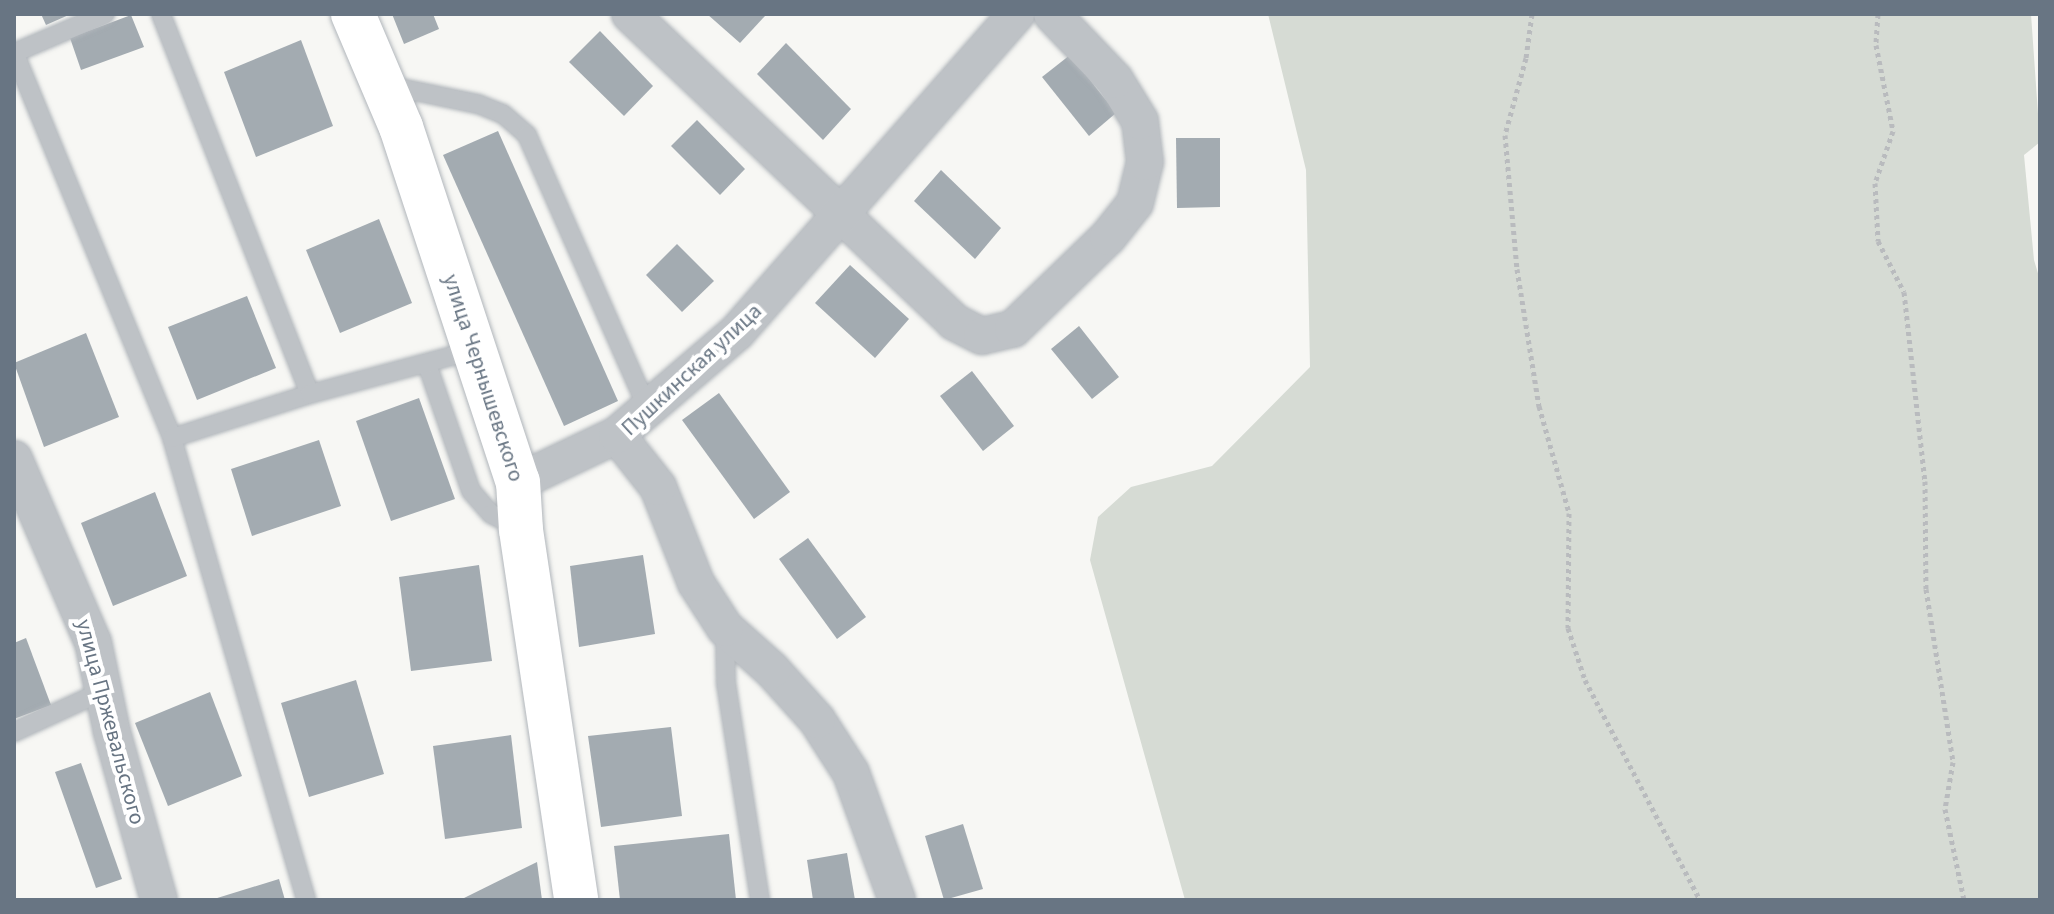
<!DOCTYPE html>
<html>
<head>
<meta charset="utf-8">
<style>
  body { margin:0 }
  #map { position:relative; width:2054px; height:914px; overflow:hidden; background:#f7f7f4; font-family:"Source Sans 3",sans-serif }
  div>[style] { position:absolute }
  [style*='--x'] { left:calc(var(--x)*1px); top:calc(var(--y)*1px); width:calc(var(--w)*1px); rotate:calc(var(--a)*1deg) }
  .green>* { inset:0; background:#d6dbd4 }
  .building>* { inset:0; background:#a3abb1 }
  .path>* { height:5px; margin-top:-2.5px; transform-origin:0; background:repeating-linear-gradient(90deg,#b9bbbe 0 4px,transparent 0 8px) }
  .roads { filter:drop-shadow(0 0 2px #b1b6bb) drop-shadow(0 0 2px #b1b6bb) }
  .lane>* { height:18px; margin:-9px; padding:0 9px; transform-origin:9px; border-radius:9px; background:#bec2c6 }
  .street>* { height:36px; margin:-18px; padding:0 18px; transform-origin:18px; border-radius:18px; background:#bec2c6 }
  .secondary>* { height:44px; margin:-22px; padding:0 22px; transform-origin:22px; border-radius:22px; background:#fff }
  span { translate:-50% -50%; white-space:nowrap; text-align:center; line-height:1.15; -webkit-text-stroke:8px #fff; paint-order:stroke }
  .street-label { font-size:22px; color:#687583 }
  .frame { position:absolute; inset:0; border:16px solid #687583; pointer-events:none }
</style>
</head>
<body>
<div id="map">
  <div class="green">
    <div style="clip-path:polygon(1268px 14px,2031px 14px,2040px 142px,2024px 155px,2034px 260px,2040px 280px,2040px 900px,1185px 900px,1090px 560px,1098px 517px,1131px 487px,1212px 466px,1310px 367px,1306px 170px)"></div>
  </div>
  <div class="building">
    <div style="clip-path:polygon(41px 14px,71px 14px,46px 25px)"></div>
    <div style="clip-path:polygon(392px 14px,433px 14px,439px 29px,404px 44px)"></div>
    <div style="clip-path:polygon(707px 14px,762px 14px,765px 16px,740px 43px)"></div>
    <div style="clip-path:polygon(131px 15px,144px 47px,81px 70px,70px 38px)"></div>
    <div style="clip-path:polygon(600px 31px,653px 86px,624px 116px,569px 62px)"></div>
    <div style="clip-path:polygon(301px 40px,333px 126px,256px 157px,224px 72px)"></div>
    <div style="clip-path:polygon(786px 43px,851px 109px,823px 140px,757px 74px)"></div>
    <div style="clip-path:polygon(1070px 55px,1116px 113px,1089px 136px,1042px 77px)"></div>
    <div style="clip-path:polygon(697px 120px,745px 169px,720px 195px,671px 146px)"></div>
    <div style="clip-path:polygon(498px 131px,618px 401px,564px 426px,443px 155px)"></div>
    <div style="clip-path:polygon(1176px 138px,1220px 138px,1220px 207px,1177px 208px)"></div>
    <div style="clip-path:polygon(941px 170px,1001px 228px,975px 259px,914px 201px)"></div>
    <div style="clip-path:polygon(379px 219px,412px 303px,340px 333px,306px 250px)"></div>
    <div style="clip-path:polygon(677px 244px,714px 281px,682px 312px,646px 275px)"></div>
    <div style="clip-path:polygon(850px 265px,909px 319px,875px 358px,815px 303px)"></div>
    <div style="clip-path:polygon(247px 296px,276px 368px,197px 400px,168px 327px)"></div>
    <div style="clip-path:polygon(1079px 326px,1119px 377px,1092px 399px,1051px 349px)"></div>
    <div style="clip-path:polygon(86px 333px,119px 417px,44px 447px,14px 363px)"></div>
    <div style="clip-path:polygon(972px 371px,1014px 426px,983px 451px,940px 396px)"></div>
    <div style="clip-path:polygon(719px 393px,790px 492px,754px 519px,682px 420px)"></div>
    <div style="clip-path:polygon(419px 398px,455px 499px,391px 521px,356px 421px)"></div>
    <div style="clip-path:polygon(319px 440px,341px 506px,252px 536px,231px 469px)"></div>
    <div style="clip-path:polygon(155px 492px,187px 576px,113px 606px,81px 523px)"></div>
    <div style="clip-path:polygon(808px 538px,866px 617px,837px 639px,779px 559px)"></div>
    <div style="clip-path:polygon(643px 555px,655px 634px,579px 647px,570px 566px)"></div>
    <div style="clip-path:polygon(479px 565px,492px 661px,411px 671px,399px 577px)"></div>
    <div style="clip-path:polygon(26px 638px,51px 705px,14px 719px,14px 643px)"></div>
    <div style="clip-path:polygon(356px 680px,384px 774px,309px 797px,281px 703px)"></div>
    <div style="clip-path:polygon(210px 692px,242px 776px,168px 806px,135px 723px)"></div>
    <div style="clip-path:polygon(671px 727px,682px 816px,601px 827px,588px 736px)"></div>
    <div style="clip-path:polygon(511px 735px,522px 828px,445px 839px,433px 746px)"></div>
    <div style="clip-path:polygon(81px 763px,122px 879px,96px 888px,55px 772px)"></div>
    <div style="clip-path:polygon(963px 824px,983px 889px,944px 900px,925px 836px)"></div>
    <div style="clip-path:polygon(729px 834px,736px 900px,620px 900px,614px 846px)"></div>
    <div style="clip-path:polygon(847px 853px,855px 900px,813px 900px,807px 860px)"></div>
    <div style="clip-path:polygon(537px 862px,542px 900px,460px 900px)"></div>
    <div style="clip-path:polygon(279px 879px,285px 900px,214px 900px,214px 899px)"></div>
  </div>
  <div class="path">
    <div style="--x:1532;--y:14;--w:44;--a:97.8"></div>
    <div style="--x:1526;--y:58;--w:80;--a:105.3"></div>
    <div style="--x:1505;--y:135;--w:135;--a:84.9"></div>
    <div style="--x:1517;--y:269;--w:139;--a:80.9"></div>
    <div style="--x:1539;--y:406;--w:111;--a:74.3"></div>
    <div style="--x:1569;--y:513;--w:115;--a:90.5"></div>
    <div style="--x:1568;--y:628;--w:55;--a:71.9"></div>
    <div style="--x:1585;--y:680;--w:248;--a:62.4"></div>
    <div style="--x:1878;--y:14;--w:31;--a:94"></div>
    <div style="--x:1876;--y:45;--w:88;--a:78.8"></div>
    <div style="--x:1893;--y:131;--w:55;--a:109.1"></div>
    <div style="--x:1875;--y:183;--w:58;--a:87"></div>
    <div style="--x:1878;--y:241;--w:57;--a:63"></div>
    <div style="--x:1904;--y:292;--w:190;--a:83.7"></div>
    <div style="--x:1925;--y:481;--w:108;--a:89.5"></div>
    <div style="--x:1926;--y:589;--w:175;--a:81.1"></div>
    <div style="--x:1953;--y:762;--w:48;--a:99.7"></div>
    <div style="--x:1945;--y:809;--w:93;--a:78.2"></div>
  </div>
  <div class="roads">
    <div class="lane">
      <div style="--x:161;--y:14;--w:408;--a:68.6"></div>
      <div style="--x:14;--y:52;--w:417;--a:67.7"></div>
      <div style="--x:172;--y:438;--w:481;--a:73.8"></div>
      <div style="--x:14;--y:53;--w:99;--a:-23.2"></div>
      <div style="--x:386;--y:85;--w:94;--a:11.7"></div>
      <div style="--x:478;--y:104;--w:27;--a:22"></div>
      <div style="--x:503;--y:114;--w:32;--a:41"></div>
      <div style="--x:527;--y:135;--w:297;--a:66.2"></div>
      <div style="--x:427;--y:364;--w:134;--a:70.9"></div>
      <div style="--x:471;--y:491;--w:30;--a:49"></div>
      <div style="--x:491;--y:514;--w:30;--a:27"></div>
      <div style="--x:172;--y:438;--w:145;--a:-17.7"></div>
      <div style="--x:310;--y:394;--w:170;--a:-15"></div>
      <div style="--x:725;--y:630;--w:53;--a:88.9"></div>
      <div style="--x:726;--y:683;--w:220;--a:81.1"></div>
      <div style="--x:14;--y:732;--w:98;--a:-24.7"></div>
    </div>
    <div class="street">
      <div style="--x:630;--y:14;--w:447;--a:43.5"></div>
      <div style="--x:954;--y:322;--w:31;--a:27"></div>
      <div style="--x:982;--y:336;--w:32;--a:-13"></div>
      <div style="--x:1013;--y:329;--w:132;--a:-44.1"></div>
      <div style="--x:1108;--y:237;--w:43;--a:-51.5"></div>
      <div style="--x:1135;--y:203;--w:42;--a:-76.3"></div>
      <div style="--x:1145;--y:162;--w:41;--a:-97"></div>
      <div style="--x:1140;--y:121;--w:48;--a:-121.4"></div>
      <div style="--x:1115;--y:80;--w:91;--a:-133.7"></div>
      <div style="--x:14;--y:459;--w:199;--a:66.7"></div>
      <div style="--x:93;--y:642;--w:92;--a:78.1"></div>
      <div style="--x:112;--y:732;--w:174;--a:74.4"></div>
      <div style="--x:518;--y:482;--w:110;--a:-25.4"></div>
      <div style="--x:897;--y:900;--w:135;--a:-109.9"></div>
      <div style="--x:851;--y:773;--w:63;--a:-122.7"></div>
      <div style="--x:817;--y:720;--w:67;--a:-132"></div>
      <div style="--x:772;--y:670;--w:63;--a:-138.2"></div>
      <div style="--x:725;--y:628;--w:54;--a:-122.8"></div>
      <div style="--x:696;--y:583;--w:103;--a:-111.6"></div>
      <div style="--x:658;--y:487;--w:66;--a:-128.3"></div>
      <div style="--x:617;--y:435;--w:158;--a:-40.6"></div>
      <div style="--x:737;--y:332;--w:423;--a:-48.7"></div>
    </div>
    <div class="secondary">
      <div style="--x:353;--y:14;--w:123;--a:67"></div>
      <div style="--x:401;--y:127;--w:374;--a:71.8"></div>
      <div style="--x:518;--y:482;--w:48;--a:86.4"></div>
      <div style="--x:521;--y:530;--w:374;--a:81.5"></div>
    </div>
  </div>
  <div class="street-label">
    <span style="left:692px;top:370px;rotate:-43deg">Пушкинская улица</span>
    <span style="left:483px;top:378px;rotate:72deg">улица Чернышевского</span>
    <span style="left:110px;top:722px;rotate:75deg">улица Пржевальского</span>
  </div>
  <div class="frame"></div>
</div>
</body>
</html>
